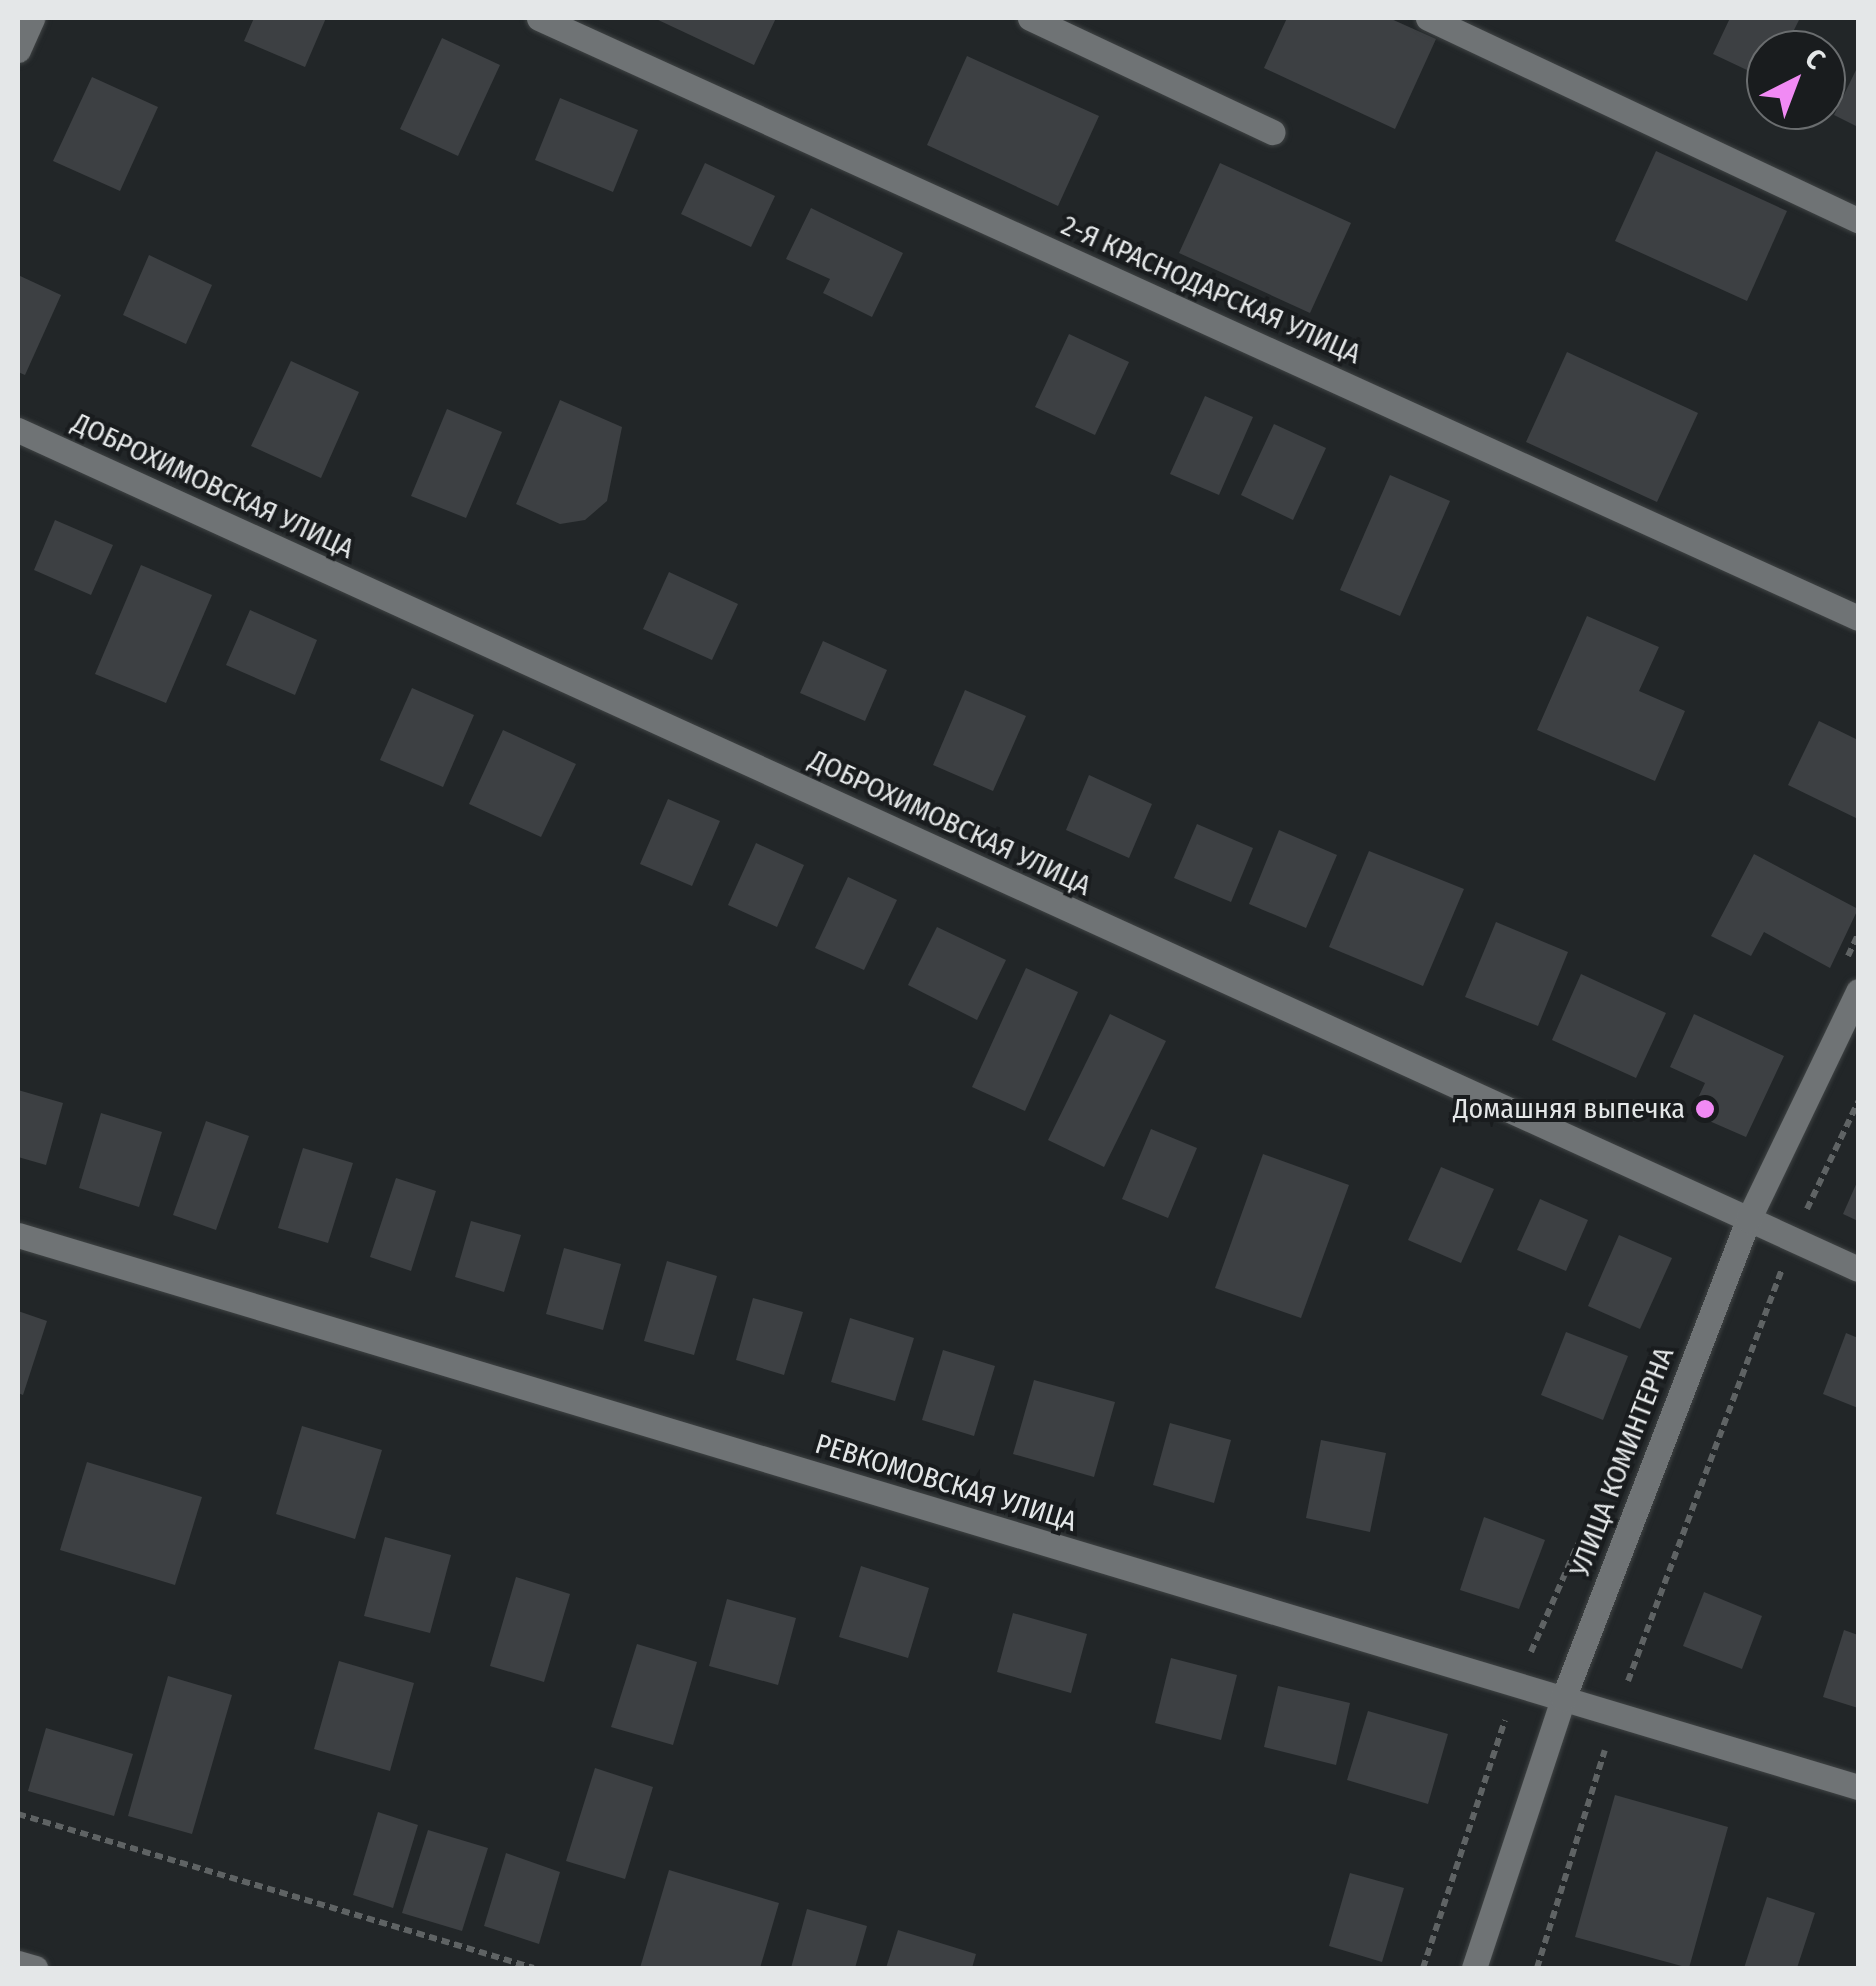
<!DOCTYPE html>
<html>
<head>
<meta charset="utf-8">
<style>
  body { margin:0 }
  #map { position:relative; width:1876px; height:1986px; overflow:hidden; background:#222628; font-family:"Fira Sans Condensed",sans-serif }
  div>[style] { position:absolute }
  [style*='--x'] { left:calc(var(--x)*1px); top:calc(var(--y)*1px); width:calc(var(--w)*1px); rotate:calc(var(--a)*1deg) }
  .building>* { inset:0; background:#3d4043 }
  .path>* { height:6px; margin-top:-3px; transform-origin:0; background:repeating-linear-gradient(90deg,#5f6364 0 8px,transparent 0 13px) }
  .roads { filter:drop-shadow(0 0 2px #3f4344) drop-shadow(0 0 2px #3f4344) }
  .minor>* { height:25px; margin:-12.5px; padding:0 12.5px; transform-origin:12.5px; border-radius:12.5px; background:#6f7375 }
  .dots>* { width:28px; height:28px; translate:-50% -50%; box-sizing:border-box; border:5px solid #191c1e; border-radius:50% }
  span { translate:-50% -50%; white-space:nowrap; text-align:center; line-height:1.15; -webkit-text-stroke:8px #191c1e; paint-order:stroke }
  .street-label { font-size:28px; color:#e4e7e8 }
  .poi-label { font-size:28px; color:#e4e7e8 }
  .right { translate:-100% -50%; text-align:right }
  .frame { position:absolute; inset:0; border:20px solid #e4e7e8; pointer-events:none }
  .north { position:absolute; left:1746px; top:30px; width:100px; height:100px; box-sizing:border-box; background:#191c1e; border:2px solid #6a6d6f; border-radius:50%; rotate:42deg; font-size:28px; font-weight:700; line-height:40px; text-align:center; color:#e4e7e8 }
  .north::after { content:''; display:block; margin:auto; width:35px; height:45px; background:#f18af4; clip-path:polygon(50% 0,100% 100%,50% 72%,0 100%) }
</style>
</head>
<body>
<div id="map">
  <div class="building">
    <div style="clip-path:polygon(254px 18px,326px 18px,305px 67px,244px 41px)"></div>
    <div style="clip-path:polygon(654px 18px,776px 18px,754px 65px)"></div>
    <div style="clip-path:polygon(1287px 18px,1389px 18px,1436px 39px,1395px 129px,1264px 68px)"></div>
    <div style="clip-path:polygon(1730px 18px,1800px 18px,1784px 50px,1766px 50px,1766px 79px,1713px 54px)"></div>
    <div style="clip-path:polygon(442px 38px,500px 65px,458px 156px,400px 129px)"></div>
    <div style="clip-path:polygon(967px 56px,1099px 116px,1058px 206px,927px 145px)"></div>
    <div style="clip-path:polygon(1858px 66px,1858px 127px,1834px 115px)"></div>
    <div style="clip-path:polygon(92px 77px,158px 107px,120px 191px,53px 161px)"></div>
    <div style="clip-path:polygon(560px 98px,638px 130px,613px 192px,535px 160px)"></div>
    <div style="clip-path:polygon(1656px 151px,1787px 211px,1747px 301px,1615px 241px)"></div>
    <div style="clip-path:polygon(705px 163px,775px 196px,751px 247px,681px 214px)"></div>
    <div style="clip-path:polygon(1220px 163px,1351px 223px,1310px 313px,1179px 253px)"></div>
    <div style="clip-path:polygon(811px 208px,903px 253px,872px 317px,823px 293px,830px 279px,786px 259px)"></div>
    <div style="clip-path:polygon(149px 255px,212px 285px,186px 344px,123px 315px)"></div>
    <div style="clip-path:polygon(18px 275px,61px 295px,25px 375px,18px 372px)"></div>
    <div style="clip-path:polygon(1069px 334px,1129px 362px,1095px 435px,1035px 407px)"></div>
    <div style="clip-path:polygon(1567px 352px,1698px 413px,1657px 502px,1526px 442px)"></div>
    <div style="clip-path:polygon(291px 361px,359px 392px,321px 478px,251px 446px)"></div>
    <div style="clip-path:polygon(1205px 396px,1253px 417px,1219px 495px,1170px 474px)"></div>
    <div style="clip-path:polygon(560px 400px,622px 427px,607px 501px,585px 520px,560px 524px,516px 504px)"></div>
    <div style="clip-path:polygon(447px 409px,502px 432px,466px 518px,411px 496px)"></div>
    <div style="clip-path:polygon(1274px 424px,1326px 448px,1293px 520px,1241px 495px)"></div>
    <div style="clip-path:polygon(1390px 475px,1450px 501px,1400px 616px,1340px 590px)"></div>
    <div style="clip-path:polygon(55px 520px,113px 545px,91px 595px,34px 570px)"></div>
    <div style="clip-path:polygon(141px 565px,212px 595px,166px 703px,95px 674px)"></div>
    <div style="clip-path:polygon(669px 572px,738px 604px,712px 660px,643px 629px)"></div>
    <div style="clip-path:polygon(250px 610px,317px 640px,295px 695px,226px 665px)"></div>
    <div style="clip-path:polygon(1587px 616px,1659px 647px,1639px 691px,1685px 711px,1655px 781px,1537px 730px)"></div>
    <div style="clip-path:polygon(823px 641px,887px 670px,865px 721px,800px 693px)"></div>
    <div style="clip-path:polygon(412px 688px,474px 715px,443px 787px,380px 760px)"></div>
    <div style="clip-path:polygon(965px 690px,1026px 716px,993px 791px,933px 765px)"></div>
    <div style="clip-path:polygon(1819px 721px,1858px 740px,1858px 819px,1788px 785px)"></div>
    <div style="clip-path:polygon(503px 730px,576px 764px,541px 837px,469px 804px)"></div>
    <div style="clip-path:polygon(1089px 775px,1152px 804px,1129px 858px,1066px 830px)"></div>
    <div style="clip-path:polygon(668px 799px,720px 821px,692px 886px,640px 864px)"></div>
    <div style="clip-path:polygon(1197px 824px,1253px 848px,1231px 902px,1174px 878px)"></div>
    <div style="clip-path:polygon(1279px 830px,1337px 855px,1306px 928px,1249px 904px)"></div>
    <div style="clip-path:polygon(756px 843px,804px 865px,777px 927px,728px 905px)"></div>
    <div style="clip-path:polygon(1369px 851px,1464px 889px,1423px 986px,1329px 947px)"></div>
    <div style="clip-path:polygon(1754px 854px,1858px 909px,1830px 968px,1764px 932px,1751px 956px,1711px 936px)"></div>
    <div style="clip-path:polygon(848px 877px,897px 900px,864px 970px,815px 948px)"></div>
    <div style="clip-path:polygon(1496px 922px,1568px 952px,1538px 1026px,1465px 997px)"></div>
    <div style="clip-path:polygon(937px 927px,1006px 960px,977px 1020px,908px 985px)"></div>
    <div style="clip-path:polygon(1026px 968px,1078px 992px,1025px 1111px,972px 1087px)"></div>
    <div style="clip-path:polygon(1581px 974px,1666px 1013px,1636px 1078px,1552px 1040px)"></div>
    <div style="clip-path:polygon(1110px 1014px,1166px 1041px,1104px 1167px,1048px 1140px)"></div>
    <div style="clip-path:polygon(1694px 1014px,1784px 1056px,1746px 1137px,1691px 1113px,1705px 1083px,1670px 1067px)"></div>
    <div style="clip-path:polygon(18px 1090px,63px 1103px,46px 1165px,18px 1157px)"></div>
    <div style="clip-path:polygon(101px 1113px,162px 1132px,139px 1207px,79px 1188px)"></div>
    <div style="clip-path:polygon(206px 1121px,249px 1136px,216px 1230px,173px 1215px)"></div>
    <div style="clip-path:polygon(1151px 1129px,1197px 1148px,1168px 1218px,1122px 1199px)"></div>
    <div style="clip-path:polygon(303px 1148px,353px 1163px,328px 1243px,278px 1228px)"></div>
    <div style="clip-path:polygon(1263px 1154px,1349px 1185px,1301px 1318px,1215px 1288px)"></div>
    <div style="clip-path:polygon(1441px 1167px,1494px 1189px,1461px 1263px,1408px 1240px)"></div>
    <div style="clip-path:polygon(396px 1178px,436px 1191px,411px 1271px,370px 1257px)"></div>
    <div style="clip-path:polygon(1858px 1180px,1858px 1221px,1843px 1214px)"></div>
    <div style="clip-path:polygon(1540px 1199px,1588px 1220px,1566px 1271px,1517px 1250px)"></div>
    <div style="clip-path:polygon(471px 1221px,521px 1235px,504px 1292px,455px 1277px)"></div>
    <div style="clip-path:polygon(1619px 1235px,1672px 1258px,1640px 1329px,1588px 1306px)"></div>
    <div style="clip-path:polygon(564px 1248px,621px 1264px,603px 1330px,546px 1314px)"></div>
    <div style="clip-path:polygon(667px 1261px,717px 1276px,694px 1355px,644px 1341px)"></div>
    <div style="clip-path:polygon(753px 1298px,803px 1312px,784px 1375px,736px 1360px)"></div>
    <div style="clip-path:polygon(18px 1311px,47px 1321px,23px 1395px,18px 1393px)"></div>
    <div style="clip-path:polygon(850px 1318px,914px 1338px,895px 1401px,831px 1382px)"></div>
    <div style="clip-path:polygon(1566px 1332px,1628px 1356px,1603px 1420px,1541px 1395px)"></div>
    <div style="clip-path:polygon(1846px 1333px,1858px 1338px,1858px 1408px,1823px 1394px)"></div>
    <div style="clip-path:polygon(943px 1350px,995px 1366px,974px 1436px,922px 1420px)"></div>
    <div style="clip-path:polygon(1034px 1380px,1115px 1402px,1094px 1477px,1013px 1454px)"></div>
    <div style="clip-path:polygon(1170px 1423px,1231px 1440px,1214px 1503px,1153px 1485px)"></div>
    <div style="clip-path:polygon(302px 1426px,382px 1450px,355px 1539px,276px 1514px)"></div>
    <div style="clip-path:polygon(1321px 1440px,1386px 1453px,1370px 1532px,1306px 1518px)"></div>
    <div style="clip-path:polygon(87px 1462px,202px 1497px,175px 1585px,60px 1550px)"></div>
    <div style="clip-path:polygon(1484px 1517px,1545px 1540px,1519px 1609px,1460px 1590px)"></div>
    <div style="clip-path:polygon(385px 1537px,451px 1555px,430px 1633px,364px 1616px)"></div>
    <div style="clip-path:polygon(861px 1566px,929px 1588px,908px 1658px,839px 1637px)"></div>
    <div style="clip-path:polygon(516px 1577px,570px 1594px,544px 1682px,490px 1666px)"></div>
    <div style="clip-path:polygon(1704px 1592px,1762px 1616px,1742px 1669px,1683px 1646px)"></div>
    <div style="clip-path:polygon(727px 1599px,796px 1618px,778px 1685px,709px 1666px)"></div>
    <div style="clip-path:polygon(1013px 1613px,1087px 1634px,1071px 1693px,997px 1672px)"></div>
    <div style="clip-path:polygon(1844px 1630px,1858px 1635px,1858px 1708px,1823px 1697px)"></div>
    <div style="clip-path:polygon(637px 1644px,697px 1662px,673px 1745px,611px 1727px)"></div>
    <div style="clip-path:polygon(1171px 1658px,1237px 1675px,1221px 1740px,1155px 1723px)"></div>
    <div style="clip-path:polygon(339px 1661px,414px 1683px,390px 1771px,314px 1749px)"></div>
    <div style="clip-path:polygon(168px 1676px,232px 1695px,192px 1834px,128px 1816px)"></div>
    <div style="clip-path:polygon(1278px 1686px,1350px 1703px,1336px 1765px,1264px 1747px)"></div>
    <div style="clip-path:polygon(1368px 1711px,1448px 1734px,1428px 1804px,1347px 1780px)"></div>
    <div style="clip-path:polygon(46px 1728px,133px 1754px,114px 1816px,28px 1791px)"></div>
    <div style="clip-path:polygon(595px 1768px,653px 1787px,625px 1879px,566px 1861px)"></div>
    <div style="clip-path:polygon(1615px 1795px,1728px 1827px,1689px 1968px,1575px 1937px)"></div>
    <div style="clip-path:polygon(378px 1812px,418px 1825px,393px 1908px,353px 1895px)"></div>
    <div style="clip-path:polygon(428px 1830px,488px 1848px,462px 1931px,402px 1913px)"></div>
    <div style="clip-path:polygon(506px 1853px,560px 1872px,539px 1944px,484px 1926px)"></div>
    <div style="clip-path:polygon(669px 1870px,779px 1903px,760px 1968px,640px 1968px)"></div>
    <div style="clip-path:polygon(1350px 1873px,1404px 1888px,1382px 1962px,1329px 1946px)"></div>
    <div style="clip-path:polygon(1767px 1897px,1815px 1913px,1797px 1968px,1744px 1968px)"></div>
    <div style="clip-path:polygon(807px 1909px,867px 1926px,855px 1968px,791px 1968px)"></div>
    <div style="clip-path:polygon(898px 1930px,976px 1954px,972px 1968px,886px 1968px)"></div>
  </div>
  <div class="path">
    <div style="--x:1848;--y:956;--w:23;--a:-65"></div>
    <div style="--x:1807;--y:1209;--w:119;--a:-64.5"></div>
    <div style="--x:1531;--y:1652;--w:118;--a:-66.5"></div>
    <div style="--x:1628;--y:1681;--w:438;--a:-69.5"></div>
    <div style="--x:18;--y:1814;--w:538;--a:16.62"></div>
    <div style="--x:1423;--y:1968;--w:261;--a:-71.7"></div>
    <div style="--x:1537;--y:1968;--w:228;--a:-72.7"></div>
  </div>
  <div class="roads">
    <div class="minor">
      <div style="--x:539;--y:18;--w:1449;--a:24.46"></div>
      <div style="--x:1030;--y:18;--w:268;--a:25.2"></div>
      <div style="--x:1428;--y:18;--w:475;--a:25.2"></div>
      <div style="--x:18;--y:50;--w:35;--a:-66"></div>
      <div style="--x:18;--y:430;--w:2022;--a:24.51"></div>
      <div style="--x:18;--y:1235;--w:1921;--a:16.7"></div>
      <div style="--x:18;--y:1963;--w:18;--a:16"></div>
      <div style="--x:1474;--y:1968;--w:283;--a:-71.7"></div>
      <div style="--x:1563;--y:1699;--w:513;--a:-68.88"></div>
      <div style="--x:1748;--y:1220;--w:254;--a:-64.3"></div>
    </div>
  </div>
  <div class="dots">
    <div style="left:1705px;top:1109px;background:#f18af4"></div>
  </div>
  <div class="street-label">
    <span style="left:1211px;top:290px;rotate:24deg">2-Я КРАСНОДАРСКАЯ УЛИЦА</span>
    <span style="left:213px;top:486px;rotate:25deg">ДОБРОХИМОВСКАЯ УЛИЦА</span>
    <span style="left:950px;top:823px;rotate:25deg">ДОБРОХИМОВСКАЯ УЛИЦА</span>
    <span style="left:1622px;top:1462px;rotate:-69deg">УЛИЦА КОМИНТЕРНА</span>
    <span style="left:946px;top:1483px;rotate:17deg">РЕВКОМОВСКАЯ УЛИЦА</span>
  </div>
  <div class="poi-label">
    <span class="right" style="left:1685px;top:1109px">Домашняя выпечка</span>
  </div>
  <div class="frame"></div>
  <div class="north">С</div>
</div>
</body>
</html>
